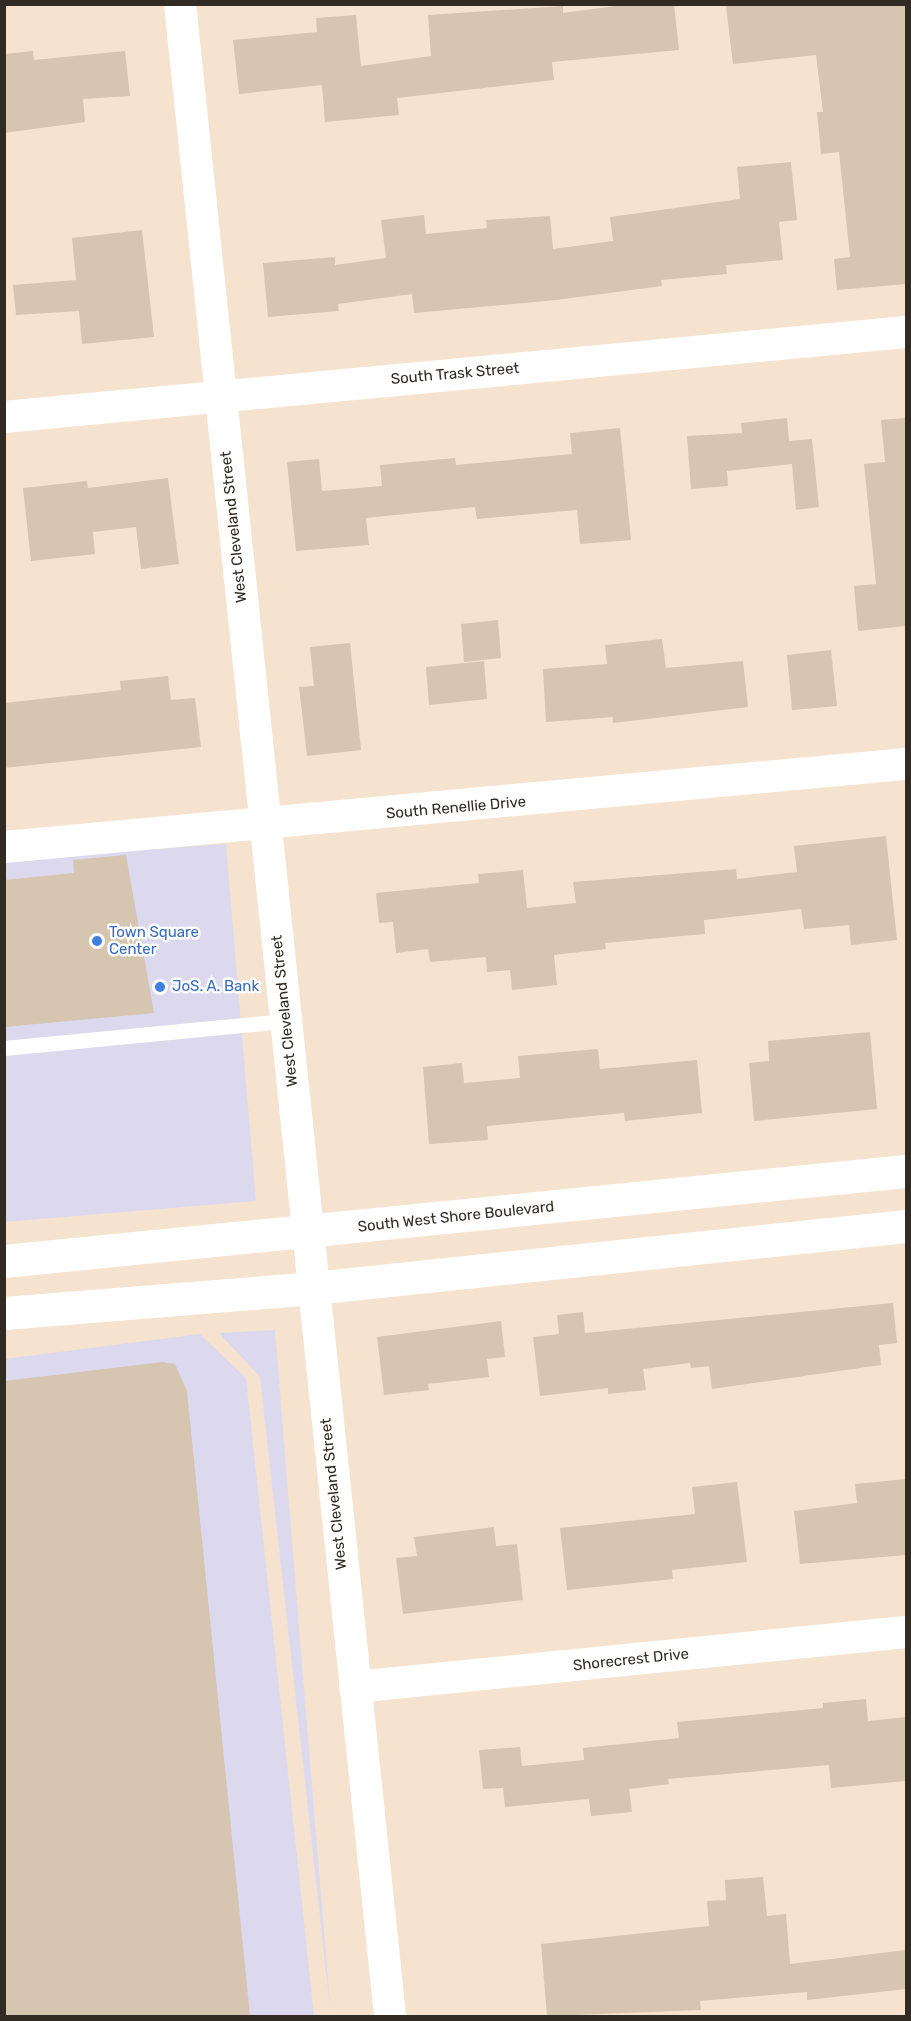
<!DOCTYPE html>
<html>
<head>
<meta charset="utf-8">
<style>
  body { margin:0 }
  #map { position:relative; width:911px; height:2021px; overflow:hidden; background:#f6e3cf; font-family:Rubik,sans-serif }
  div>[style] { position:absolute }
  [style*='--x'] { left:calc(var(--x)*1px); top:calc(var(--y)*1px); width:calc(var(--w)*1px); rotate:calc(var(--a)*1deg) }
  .commercial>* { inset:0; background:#dcd9ef }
  .building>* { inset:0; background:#d5c5b1 }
  .service>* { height:15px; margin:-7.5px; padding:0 7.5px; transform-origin:7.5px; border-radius:7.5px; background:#fff }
  .minor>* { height:32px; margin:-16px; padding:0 16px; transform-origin:16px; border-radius:16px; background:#fff }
  .tertiary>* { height:33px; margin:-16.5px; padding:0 16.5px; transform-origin:16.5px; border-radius:16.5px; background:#fff }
  .dots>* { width:16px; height:16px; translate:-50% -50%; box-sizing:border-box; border:3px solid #fff; border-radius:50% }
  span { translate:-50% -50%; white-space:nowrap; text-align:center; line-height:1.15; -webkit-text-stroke:5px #fff; paint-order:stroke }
  .street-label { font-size:15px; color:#322b24 }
  .shop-label { font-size:15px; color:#366cbe }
  .left { translate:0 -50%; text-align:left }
  .frame { position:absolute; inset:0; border:6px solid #322b24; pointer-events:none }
</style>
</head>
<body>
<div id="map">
  <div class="commercial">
    <div style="clip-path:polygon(226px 844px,256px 1201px,5px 1222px,5px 860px)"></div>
    <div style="clip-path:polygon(275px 1330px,301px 1652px,331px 2016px,260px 1377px,219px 1333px)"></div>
    <div style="clip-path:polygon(200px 1334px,246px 1378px,314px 2016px,5px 2016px,4px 1359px)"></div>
  </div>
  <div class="building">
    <div style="clip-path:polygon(630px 4px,674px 4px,679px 50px,552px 62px,554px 80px,397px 98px,399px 115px,325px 122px,322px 85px,239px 94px,233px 40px,317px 32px,316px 18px,356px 15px,361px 66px,431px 56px,428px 15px,563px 6px,563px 13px)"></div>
    <div style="clip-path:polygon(906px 4px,906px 284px,837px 290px,834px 259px,850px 257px,839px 152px,821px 154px,817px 112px,823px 112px,816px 55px,733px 64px,726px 6px)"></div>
    <div style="clip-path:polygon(33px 51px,34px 60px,125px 51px,130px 96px,83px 99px,85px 122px,4px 133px,4px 54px)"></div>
    <div style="clip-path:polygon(791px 162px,797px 220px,779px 222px,783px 260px,726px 265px,727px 274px,661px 280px,662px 286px,556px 300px,414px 313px,412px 294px,338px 304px,339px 311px,268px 317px,263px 263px,335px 257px,335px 265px,386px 258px,381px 220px,424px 215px,426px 234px,487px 228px,486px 220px,550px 216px,553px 249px,613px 241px,610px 217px,740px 199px,737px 167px)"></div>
    <div style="clip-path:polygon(142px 230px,154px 337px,82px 344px,79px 311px,16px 315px,13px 285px,76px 280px,72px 238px)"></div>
    <div style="clip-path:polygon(787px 418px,789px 441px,812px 439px,819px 507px,796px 510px,792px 464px,727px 471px,728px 486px,691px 489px,687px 436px,742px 433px,741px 423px)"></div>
    <div style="clip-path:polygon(906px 418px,906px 626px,858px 631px,854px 586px,876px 584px,864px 464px,885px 462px,881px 420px)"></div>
    <div style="clip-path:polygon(620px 428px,631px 540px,580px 544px,577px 510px,477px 519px,475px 507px,366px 518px,369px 545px,296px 551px,287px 462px,319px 459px,322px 491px,382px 486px,380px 465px,455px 458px,456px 465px,572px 454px,570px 433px)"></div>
    <div style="clip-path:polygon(168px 478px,179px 564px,141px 569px,136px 527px,93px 532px,95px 554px,31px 561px,23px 488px,87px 481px,88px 488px)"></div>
    <div style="clip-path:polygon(498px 620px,501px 658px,464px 662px,461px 624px)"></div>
    <div style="clip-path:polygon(662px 639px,666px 668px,743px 661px,748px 707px,613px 723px,613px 717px,546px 722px,543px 669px,607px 664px,605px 645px)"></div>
    <div style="clip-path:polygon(350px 643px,361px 750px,307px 756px,299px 687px,314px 686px,310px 647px)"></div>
    <div style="clip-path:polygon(831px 650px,837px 706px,792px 710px,787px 655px)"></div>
    <div style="clip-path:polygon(484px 661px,487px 699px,429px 705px,426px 667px)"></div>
    <div style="clip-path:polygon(168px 676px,171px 700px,195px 698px,201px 747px,4px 768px,4px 703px,121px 690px,120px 681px)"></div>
    <div style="clip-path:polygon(886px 836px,897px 940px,851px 945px,849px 925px,804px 929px,801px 909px,704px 920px,705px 934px,605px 943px,606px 949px,554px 955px,557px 985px,512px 990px,510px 970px,487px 972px,486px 957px,430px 962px,428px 949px,396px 953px,393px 922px,379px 923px,376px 893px,479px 883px,478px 874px,523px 870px,527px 908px,576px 903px,573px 882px,736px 869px,737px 879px,797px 872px,794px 846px)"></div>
    <div style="clip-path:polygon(126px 855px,154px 1013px,4px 1027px,4px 880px,74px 873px,73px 860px)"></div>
    <div style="clip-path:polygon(870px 1032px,877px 1109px,754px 1121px,749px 1063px,769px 1061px,768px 1041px)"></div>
    <div style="clip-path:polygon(598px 1049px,600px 1069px,697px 1060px,702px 1113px,625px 1121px,624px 1113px,487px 1126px,488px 1140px,429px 1144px,423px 1067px,462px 1063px,464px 1083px,520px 1078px,518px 1056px)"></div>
    <div style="clip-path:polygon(893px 1303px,897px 1343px,879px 1345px,881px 1365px,712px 1389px,709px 1366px,691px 1368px,690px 1363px,643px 1369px,646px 1390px,608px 1394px,608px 1388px,540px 1396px,533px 1337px,559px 1334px,557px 1315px,583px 1312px,585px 1333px)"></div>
    <div style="clip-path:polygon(501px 1321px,505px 1357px,487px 1359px,489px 1377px,428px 1384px,429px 1390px,384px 1395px,377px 1337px)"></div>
    <div style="clip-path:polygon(163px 1362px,175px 1364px,187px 1391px,250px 2016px,6px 2016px,4px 1381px)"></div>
    <div style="clip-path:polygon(906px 1479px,906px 1555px,800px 1564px,794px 1511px,857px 1503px,855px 1484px)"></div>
    <div style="clip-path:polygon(737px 1482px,747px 1562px,672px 1570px,673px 1579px,567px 1590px,560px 1528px,695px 1514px,692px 1487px)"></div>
    <div style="clip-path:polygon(494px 1527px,496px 1546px,517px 1544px,523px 1600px,403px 1614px,396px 1558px,417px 1556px,414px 1537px)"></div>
    <div style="clip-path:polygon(866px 1699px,868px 1721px,906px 1717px,906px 1781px,831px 1788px,829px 1765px,668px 1779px,669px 1784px,629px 1789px,632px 1812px,591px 1816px,589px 1799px,505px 1807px,503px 1788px,483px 1789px,479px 1750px,520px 1747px,522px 1766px,584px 1760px,583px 1748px,679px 1738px,677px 1722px,823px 1708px,823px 1703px)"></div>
    <div style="clip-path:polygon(763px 1877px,767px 1916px,786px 1914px,790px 1964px,906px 1950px,906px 1989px,807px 2000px,807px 1992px,700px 2001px,701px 2010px,547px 2016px,541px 1944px,709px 1926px,707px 1901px,726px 1900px,725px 1880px)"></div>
  </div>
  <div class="service">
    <div style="--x:4;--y:1048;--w:283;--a:-5.5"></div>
  </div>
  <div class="minor">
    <div style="--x:180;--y:4;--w:2023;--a:84.04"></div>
    <div style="--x:4;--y:417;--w:906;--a:-5.38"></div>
    <div style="--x:4;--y:847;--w:906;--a:-5.26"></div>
    <div style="--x:355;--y:1687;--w:554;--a:-5.7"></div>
  </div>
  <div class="tertiary">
    <div style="--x:4;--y:1261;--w:906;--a:-5.7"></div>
    <div style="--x:4;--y:1313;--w:310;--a:-4.6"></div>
    <div style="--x:313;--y:1288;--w:596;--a:-5.97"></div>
  </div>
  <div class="dots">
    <div style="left:97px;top:941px;background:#3f7fe0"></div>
    <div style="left:160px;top:987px;background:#3f7fe0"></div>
  </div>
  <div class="street-label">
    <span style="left:455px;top:374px;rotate:-5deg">South Trask Street</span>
    <span style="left:234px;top:527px;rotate:-96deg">West Cleveland Street</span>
    <span style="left:456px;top:808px;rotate:-5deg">South Renellie Drive</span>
    <span style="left:285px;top:1011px;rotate:-96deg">West Cleveland Street</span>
    <span style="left:456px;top:1217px;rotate:-6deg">South West Shore Boulevard</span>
    <span style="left:334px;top:1494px;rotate:-96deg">West Cleveland Street</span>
    <span style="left:631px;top:1660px;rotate:-6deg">Shorecrest Drive</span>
  </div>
  <div class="shop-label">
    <span class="left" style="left:109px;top:941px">Town Square<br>Center</span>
    <span class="left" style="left:172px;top:987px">JoS. A. Bank</span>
  </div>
  <div class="frame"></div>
</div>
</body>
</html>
